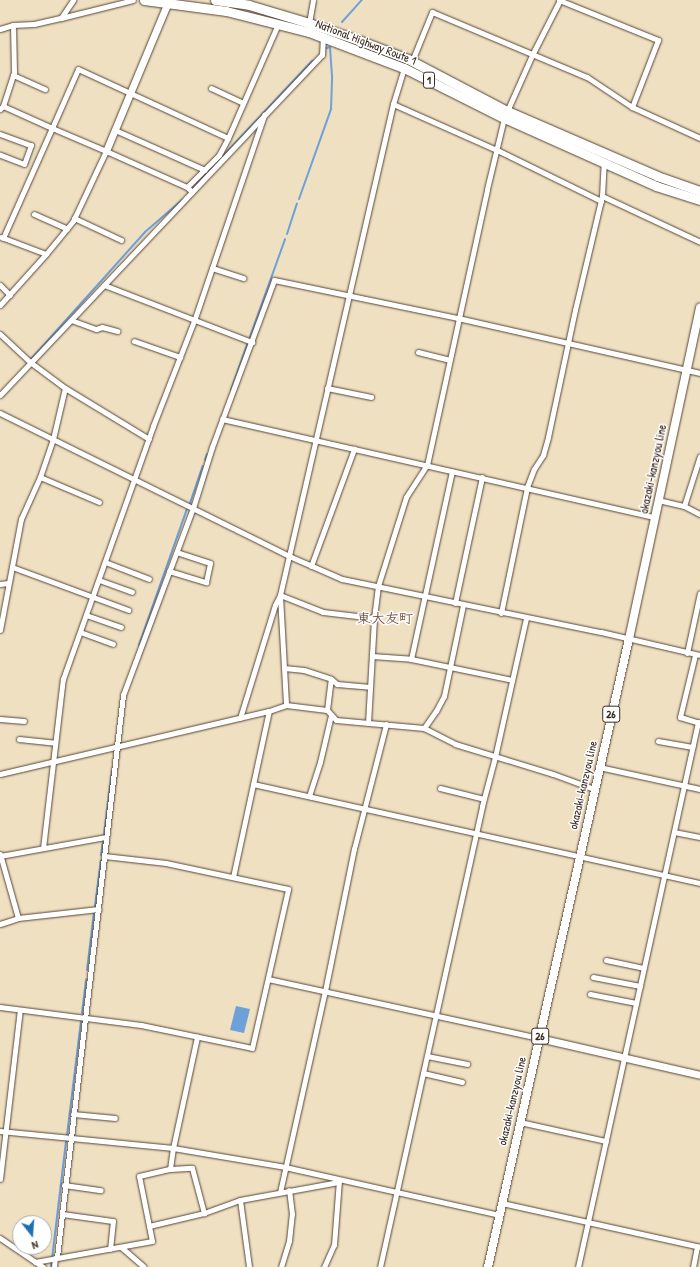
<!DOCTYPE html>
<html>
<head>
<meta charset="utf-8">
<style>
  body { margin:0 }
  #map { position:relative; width:700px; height:1267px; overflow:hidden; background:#f0e0c2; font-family:"Patrick Hand","Klee One",sans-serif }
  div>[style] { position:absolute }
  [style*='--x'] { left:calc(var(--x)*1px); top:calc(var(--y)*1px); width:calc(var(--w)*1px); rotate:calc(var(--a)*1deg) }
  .water>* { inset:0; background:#6ea1da }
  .stream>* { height:2px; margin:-1px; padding:0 1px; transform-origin:1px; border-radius:1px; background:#6ea1da }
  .roads { filter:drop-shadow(0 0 1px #564537) drop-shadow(0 0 1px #564537) }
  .street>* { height:5px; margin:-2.5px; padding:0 2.5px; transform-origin:2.5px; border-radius:2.5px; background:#fff }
  .secondary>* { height:7px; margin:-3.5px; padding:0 3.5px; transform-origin:3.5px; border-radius:3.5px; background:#fff }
  .primary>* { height:8px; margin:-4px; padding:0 4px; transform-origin:4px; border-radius:4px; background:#fff }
  .highway>* { height:9px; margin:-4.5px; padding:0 4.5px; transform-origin:4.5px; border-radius:4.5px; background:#fff }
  span { translate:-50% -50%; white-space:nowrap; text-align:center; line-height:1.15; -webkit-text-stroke:3px #fff; paint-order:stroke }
  .shield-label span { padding:1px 3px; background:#fff; border:1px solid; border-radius:3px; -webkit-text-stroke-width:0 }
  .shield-label { font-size:11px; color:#3b2a1e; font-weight:700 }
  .street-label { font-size:12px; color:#3b2a1e }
  .quarter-label { font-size:14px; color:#755341; font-weight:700 }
  .north { position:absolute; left:12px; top:1215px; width:40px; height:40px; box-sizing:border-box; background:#fff; border:1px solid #b1aaa5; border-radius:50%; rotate:163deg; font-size:11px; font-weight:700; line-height:16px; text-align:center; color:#3b2a1e }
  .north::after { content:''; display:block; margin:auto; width:14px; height:18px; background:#1f6fb2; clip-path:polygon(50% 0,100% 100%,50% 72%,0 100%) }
</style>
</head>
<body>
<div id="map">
  <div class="water">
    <div style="clip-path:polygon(236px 1006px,250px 1009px,244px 1033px,230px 1030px)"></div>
  </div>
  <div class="stream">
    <div style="--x:342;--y:22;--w:30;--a:-48"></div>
    <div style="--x:194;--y:187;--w:173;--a:-46.9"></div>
    <div style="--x:299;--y:199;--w:96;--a:-70.4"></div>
    <div style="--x:331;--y:109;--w:33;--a:-88"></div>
    <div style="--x:332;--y:76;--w:29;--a:-94"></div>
    <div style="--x:330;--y:47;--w:6;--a:162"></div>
    <div style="--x:287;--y:234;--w:32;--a:-72"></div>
    <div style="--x:250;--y:337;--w:104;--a:-70.3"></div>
    <div style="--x:32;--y:358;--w:169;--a:-48.1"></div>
    <div style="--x:145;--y:232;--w:49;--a:-40.9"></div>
    <div style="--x:231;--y:390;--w:51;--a:-70.5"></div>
    <div style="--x:205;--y:460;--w:6;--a:-72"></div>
    <div style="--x:190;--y:503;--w:39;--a:-71"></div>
    <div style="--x:139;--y:645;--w:144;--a:-70.6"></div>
    <div style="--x:104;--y:835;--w:64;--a:-82.9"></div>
    <div style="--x:101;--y:855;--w:14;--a:-82"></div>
    <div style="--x:95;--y:906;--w:46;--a:-82.6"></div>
    <div style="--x:87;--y:970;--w:58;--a:-83.1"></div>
    <div style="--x:82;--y:1013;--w:34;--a:-83"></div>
    <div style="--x:67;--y:1135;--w:115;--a:-83"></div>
    <div style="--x:51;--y:1267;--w:127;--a:-83.2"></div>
  </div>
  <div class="roads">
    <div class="street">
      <div style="--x:559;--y:0;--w:107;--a:22"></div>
      <div style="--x:658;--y:40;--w:72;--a:111.2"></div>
      <div style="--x:61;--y:18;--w:74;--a:-14"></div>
      <div style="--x:309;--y:23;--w:23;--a:-80"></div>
      <div style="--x:0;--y:29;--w:14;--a:-17"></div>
      <div style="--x:13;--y:25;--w:21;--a:-3"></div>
      <div style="--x:34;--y:24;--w:28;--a:-13"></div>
      <div style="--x:61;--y:18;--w:22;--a:-56"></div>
      <div style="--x:412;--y:61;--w:53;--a:-67.8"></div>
      <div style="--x:432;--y:12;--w:168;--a:22.8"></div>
      <div style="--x:587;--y:77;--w:54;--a:33.7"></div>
      <div style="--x:632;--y:107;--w:75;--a:24.5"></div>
      <div style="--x:13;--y:75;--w:35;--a:24"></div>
      <div style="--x:211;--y:88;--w:35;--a:25"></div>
      <div style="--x:393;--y:104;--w:114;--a:23.9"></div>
      <div style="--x:497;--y:150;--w:116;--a:26.1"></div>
      <div style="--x:3;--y:106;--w:36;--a:-72"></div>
      <div style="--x:14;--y:72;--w:47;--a:-91.2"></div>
      <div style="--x:0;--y:109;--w:4;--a:-45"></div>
      <div style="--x:3;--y:106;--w:54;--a:24.2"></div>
      <div style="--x:52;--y:128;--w:64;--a:-66.2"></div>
      <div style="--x:78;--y:69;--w:165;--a:24.7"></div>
      <div style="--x:115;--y:130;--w:98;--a:24"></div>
      <div style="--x:0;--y:134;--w:33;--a:20"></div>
      <div style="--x:31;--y:145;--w:20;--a:110"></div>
      <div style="--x:24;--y:164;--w:26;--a:-159"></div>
      <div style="--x:187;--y:187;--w:45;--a:-45"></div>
      <div style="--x:219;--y:155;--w:19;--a:-62"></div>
      <div style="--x:228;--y:138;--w:124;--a:-66.3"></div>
      <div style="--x:602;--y:196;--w:108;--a:25.1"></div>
      <div style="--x:34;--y:214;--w:36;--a:24"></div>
      <div style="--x:74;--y:218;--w:52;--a:25.1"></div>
      <div style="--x:1;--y:237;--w:48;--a:20.7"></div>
      <div style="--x:3;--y:238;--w:120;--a:-66"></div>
      <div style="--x:52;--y:128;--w:59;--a:23.1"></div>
      <div style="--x:106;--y:151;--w:89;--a:24"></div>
      <div style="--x:187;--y:187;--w:7;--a:45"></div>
      <div style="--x:212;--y:268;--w:33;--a:18"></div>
      <div style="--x:0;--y:285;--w:14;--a:45"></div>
      <div style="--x:104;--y:285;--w:159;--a:21.1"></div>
      <div style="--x:0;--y:305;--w:69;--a:-48"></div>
      <div style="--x:46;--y:254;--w:43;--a:-50.7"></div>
      <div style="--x:73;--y:221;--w:77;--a:-64.8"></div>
      <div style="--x:71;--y:320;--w:27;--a:20"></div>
      <div style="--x:96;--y:329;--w:6;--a:-18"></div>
      <div style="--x:102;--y:327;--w:16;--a:15"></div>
      <div style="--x:0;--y:334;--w:41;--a:43"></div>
      <div style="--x:30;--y:362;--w:44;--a:36.6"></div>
      <div style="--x:65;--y:388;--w:98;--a:31.3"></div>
      <div style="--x:134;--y:341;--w:49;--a:19.2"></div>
      <div style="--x:418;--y:352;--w:32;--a:14"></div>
      <div style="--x:327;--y:388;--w:45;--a:11.6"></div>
      <div style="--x:0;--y:395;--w:468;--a:-46.6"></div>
      <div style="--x:322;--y:55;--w:17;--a:-87"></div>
      <div style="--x:0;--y:413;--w:322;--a:26.3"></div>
      <div style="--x:289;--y:556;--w:58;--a:23.5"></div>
      <div style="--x:342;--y:579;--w:264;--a:11.6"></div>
      <div style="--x:601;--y:632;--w:102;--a:13.1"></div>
      <div style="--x:222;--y:419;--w:444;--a:12.8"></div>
      <div style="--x:40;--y:477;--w:64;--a:23"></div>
      <div style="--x:658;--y:500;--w:27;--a:13"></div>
      <div style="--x:684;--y:506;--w:18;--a:27"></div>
      <div style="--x:684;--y:506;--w:52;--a:-72.3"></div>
      <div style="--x:105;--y:562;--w:47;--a:21.1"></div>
      <div style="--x:311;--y:566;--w:125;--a:-69.8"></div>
      <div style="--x:12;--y:567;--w:124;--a:20.3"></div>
      <div style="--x:169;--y:571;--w:39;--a:17"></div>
      <div style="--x:206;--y:582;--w:19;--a:-78"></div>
      <div style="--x:210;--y:563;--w:35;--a:-162"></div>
      <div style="--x:99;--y:580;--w:35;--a:20"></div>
      <div style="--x:0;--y:584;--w:8;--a:-7"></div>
      <div style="--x:280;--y:595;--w:46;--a:21.6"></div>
      <div style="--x:323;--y:612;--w:51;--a:6.7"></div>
      <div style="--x:280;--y:596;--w:109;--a:86.8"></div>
      <div style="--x:455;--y:603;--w:129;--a:-77.9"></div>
      <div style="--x:501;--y:613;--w:129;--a:-78.3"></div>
      <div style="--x:527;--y:487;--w:19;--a:-69"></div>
      <div style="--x:534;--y:469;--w:17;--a:-57"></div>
      <div style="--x:543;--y:455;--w:19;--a:-74"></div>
      <div style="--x:548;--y:437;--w:130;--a:-78"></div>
      <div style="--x:575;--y:310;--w:117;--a:-76.7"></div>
      <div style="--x:602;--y:196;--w:34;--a:-87"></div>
      <div style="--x:86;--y:615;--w:37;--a:19"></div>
      <div style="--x:0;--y:630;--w:113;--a:-79.3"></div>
      <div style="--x:21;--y:519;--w:46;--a:-65.7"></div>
      <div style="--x:40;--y:477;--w:40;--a:-71.1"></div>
      <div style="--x:53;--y:439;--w:52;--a:-76.8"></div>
      <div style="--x:80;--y:632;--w:35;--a:20"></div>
      <div style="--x:687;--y:653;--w:61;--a:-77.8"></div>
      <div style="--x:695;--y:655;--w:64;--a:103.6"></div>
      <div style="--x:680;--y:717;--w:21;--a:17"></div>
      <div style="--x:372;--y:656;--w:39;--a:4"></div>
      <div style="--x:411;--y:659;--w:103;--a:11.7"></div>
      <div style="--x:411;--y:659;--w:192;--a:-77.7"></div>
      <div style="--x:284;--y:668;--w:20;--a:6"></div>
      <div style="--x:304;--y:670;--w:28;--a:18"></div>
      <div style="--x:331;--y:679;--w:8;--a:40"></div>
      <div style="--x:337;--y:684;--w:33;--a:5"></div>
      <div style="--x:327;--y:710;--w:31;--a:-83"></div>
      <div style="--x:240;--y:718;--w:118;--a:-72.8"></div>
      <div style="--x:275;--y:605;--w:11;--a:-63"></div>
      <div style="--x:280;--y:595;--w:504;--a:-77.04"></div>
      <div style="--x:393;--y:104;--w:38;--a:-73"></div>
      <div style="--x:0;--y:719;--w:24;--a:5"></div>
      <div style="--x:368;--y:723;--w:105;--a:-86.7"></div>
      <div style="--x:374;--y:618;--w:32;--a:-83"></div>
      <div style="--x:378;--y:586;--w:93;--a:-72.5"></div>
      <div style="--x:406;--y:497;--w:38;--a:-57"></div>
      <div style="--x:427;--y:465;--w:282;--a:-77.7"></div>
      <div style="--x:487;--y:189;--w:73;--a:-76.5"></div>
      <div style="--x:504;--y:118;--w:69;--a:-66"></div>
      <div style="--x:532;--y:55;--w:62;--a:-63"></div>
      <div style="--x:424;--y:728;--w:21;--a:-55"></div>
      <div style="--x:436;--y:711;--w:17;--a:-62"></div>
      <div style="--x:444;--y:696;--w:93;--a:-78.2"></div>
      <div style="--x:19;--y:739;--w:36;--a:6"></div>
      <div style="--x:658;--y:741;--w:35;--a:10"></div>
      <div style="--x:599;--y:767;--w:103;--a:12.3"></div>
      <div style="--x:0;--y:774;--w:276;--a:-13.2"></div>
      <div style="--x:269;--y:711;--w:18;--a:-19"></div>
      <div style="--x:286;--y:705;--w:41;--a:7"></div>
      <div style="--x:327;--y:710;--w:13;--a:48"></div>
      <div style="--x:336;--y:720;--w:88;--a:5.2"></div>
      <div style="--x:424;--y:728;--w:35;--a:27"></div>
      <div style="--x:455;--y:744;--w:102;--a:17"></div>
      <div style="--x:553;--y:774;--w:44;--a:20.1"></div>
      <div style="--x:253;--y:784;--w:458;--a:12.5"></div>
      <div style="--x:440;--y:788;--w:45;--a:14"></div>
      <div style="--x:309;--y:796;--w:36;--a:-72"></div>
      <div style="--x:320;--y:762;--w:48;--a:-76.8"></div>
      <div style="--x:674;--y:832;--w:26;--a:11"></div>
      <div style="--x:43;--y:848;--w:170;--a:-83.3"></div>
      <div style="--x:63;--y:679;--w:269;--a:-70.4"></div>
      <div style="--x:153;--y:426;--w:113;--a:-68.7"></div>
      <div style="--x:194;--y:321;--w:218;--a:-71.2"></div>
      <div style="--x:0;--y:854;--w:66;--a:74.3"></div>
      <div style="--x:0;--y:856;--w:108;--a:-10.2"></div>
      <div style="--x:233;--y:877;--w:170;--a:-77.8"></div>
      <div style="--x:0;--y:924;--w:19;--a:-18"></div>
      <div style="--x:18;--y:918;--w:81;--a:-6.4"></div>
      <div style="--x:606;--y:960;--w:38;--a:12"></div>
      <div style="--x:593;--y:977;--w:48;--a:10.8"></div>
      <div style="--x:268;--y:979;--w:277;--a:12.3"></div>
      <div style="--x:590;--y:994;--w:47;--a:11.1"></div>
      <div style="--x:0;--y:1007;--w:142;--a:7.3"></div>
      <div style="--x:141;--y:1025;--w:113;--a:11.7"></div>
      <div style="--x:252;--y:1048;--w:163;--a:-77.2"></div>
      <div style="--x:288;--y:889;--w:125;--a:-168"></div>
      <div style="--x:166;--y:863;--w:62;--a:-173.6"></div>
      <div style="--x:427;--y:1056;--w:41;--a:11.3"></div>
      <div style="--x:423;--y:1073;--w:40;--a:13"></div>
      <div style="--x:73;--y:1114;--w:42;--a:5.4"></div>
      <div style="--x:520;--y:1122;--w:88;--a:12.5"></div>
      <div style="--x:0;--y:1131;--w:174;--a:5.6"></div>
      <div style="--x:173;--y:1148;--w:114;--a:9.6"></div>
      <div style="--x:285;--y:1167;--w:219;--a:12.6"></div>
      <div style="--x:170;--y:1169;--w:21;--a:-82"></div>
      <div style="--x:173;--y:1148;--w:114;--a:-77.8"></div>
      <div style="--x:0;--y:1179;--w:170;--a:-83.3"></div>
      <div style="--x:64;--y:1185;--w:37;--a:8"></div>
      <div style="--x:280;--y:1192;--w:206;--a:-77.4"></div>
      <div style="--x:325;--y:991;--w:145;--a:-78.5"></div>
      <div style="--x:354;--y:849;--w:129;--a:-75.6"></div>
      <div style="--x:240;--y:1200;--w:68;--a:82.3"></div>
      <div style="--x:502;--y:1203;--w:203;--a:12.5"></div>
      <div style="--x:62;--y:1214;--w:51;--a:7.8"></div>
      <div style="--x:113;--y:1221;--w:28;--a:96"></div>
      <div style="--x:149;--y:1226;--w:57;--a:-13.3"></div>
      <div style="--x:204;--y:1213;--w:38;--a:-20"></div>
      <div style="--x:240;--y:1200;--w:100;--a:-10.4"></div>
      <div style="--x:0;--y:1238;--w:52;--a:34"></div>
      <div style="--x:121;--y:1247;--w:30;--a:41"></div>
      <div style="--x:57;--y:1257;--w:566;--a:-83.3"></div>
      <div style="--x:123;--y:695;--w:200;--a:-69.5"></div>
      <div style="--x:193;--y:508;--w:64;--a:-72.7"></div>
      <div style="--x:212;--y:447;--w:178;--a:-69.6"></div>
      <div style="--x:274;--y:280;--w:188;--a:11.7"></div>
      <div style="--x:458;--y:318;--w:248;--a:12.8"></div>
      <div style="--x:35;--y:1262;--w:119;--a:-10.2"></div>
      <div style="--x:152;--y:1241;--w:66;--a:-101.3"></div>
      <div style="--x:139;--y:1176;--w:32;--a:-13"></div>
      <div style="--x:170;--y:1169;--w:22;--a:-3"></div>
      <div style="--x:192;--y:1168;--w:47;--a:75.1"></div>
      <div style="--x:54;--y:1267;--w:9;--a:-84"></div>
      <div style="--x:281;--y:1267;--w:27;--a:-73"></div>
      <div style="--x:289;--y:1241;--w:27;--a:-84"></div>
      <div style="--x:292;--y:1214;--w:24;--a:-97"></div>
      <div style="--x:324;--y:1267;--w:24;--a:-66"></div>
      <div style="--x:334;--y:1245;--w:65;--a:-85.6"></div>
      <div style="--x:380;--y:1267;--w:472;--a:-77.5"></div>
      <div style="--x:482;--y:806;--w:51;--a:-75.1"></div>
      <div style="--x:495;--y:757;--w:142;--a:-77.4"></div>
      <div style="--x:578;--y:1267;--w:558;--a:-77.58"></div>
      <div style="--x:693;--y:1267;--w:21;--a:-79"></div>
    </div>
    <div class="secondary">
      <div style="--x:106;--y:151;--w:164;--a:-67.4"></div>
      <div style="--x:539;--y:1038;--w:165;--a:12.9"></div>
    </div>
    <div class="primary">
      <div style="--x:488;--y:1267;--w:644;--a:-77.35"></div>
      <div style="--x:629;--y:639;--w:339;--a:-77.9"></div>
    </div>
    <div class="highway">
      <div style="--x:144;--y:0;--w:83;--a:7.6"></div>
      <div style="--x:226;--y:11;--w:86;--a:14.2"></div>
      <div style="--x:309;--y:32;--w:102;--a:20.8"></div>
      <div style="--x:404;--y:68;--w:112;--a:26.6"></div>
      <div style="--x:504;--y:118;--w:167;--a:24.1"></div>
      <div style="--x:656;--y:186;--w:46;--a:17.7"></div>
      <div style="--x:215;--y:0;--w:34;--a:8"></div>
      <div style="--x:249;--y:5;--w:63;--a:16.7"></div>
      <div style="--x:309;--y:23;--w:55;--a:19.1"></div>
      <div style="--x:361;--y:41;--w:50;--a:21"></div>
      <div style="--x:408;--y:59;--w:112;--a:27.7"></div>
      <div style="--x:507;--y:111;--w:163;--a:23.4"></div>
      <div style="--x:657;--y:176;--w:46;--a:19.2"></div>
    </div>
  </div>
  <div class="shield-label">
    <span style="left:429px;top:80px">1</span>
    <span style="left:611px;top:714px">26</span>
    <span style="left:540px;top:1036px">26</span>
  </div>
  <div class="street-label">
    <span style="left:366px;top:42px;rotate:21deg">National Highway Route 1</span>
    <span style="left:653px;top:469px;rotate:-78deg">okazaki-kanzyou line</span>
    <span style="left:583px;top:785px;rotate:-77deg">okazaki-kanzyou line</span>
    <span style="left:512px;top:1101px;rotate:-77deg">okazaki-kanzyou line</span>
  </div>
  <div class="quarter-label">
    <span style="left:385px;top:618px">東大友町</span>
  </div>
  <div class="north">N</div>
</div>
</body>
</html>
